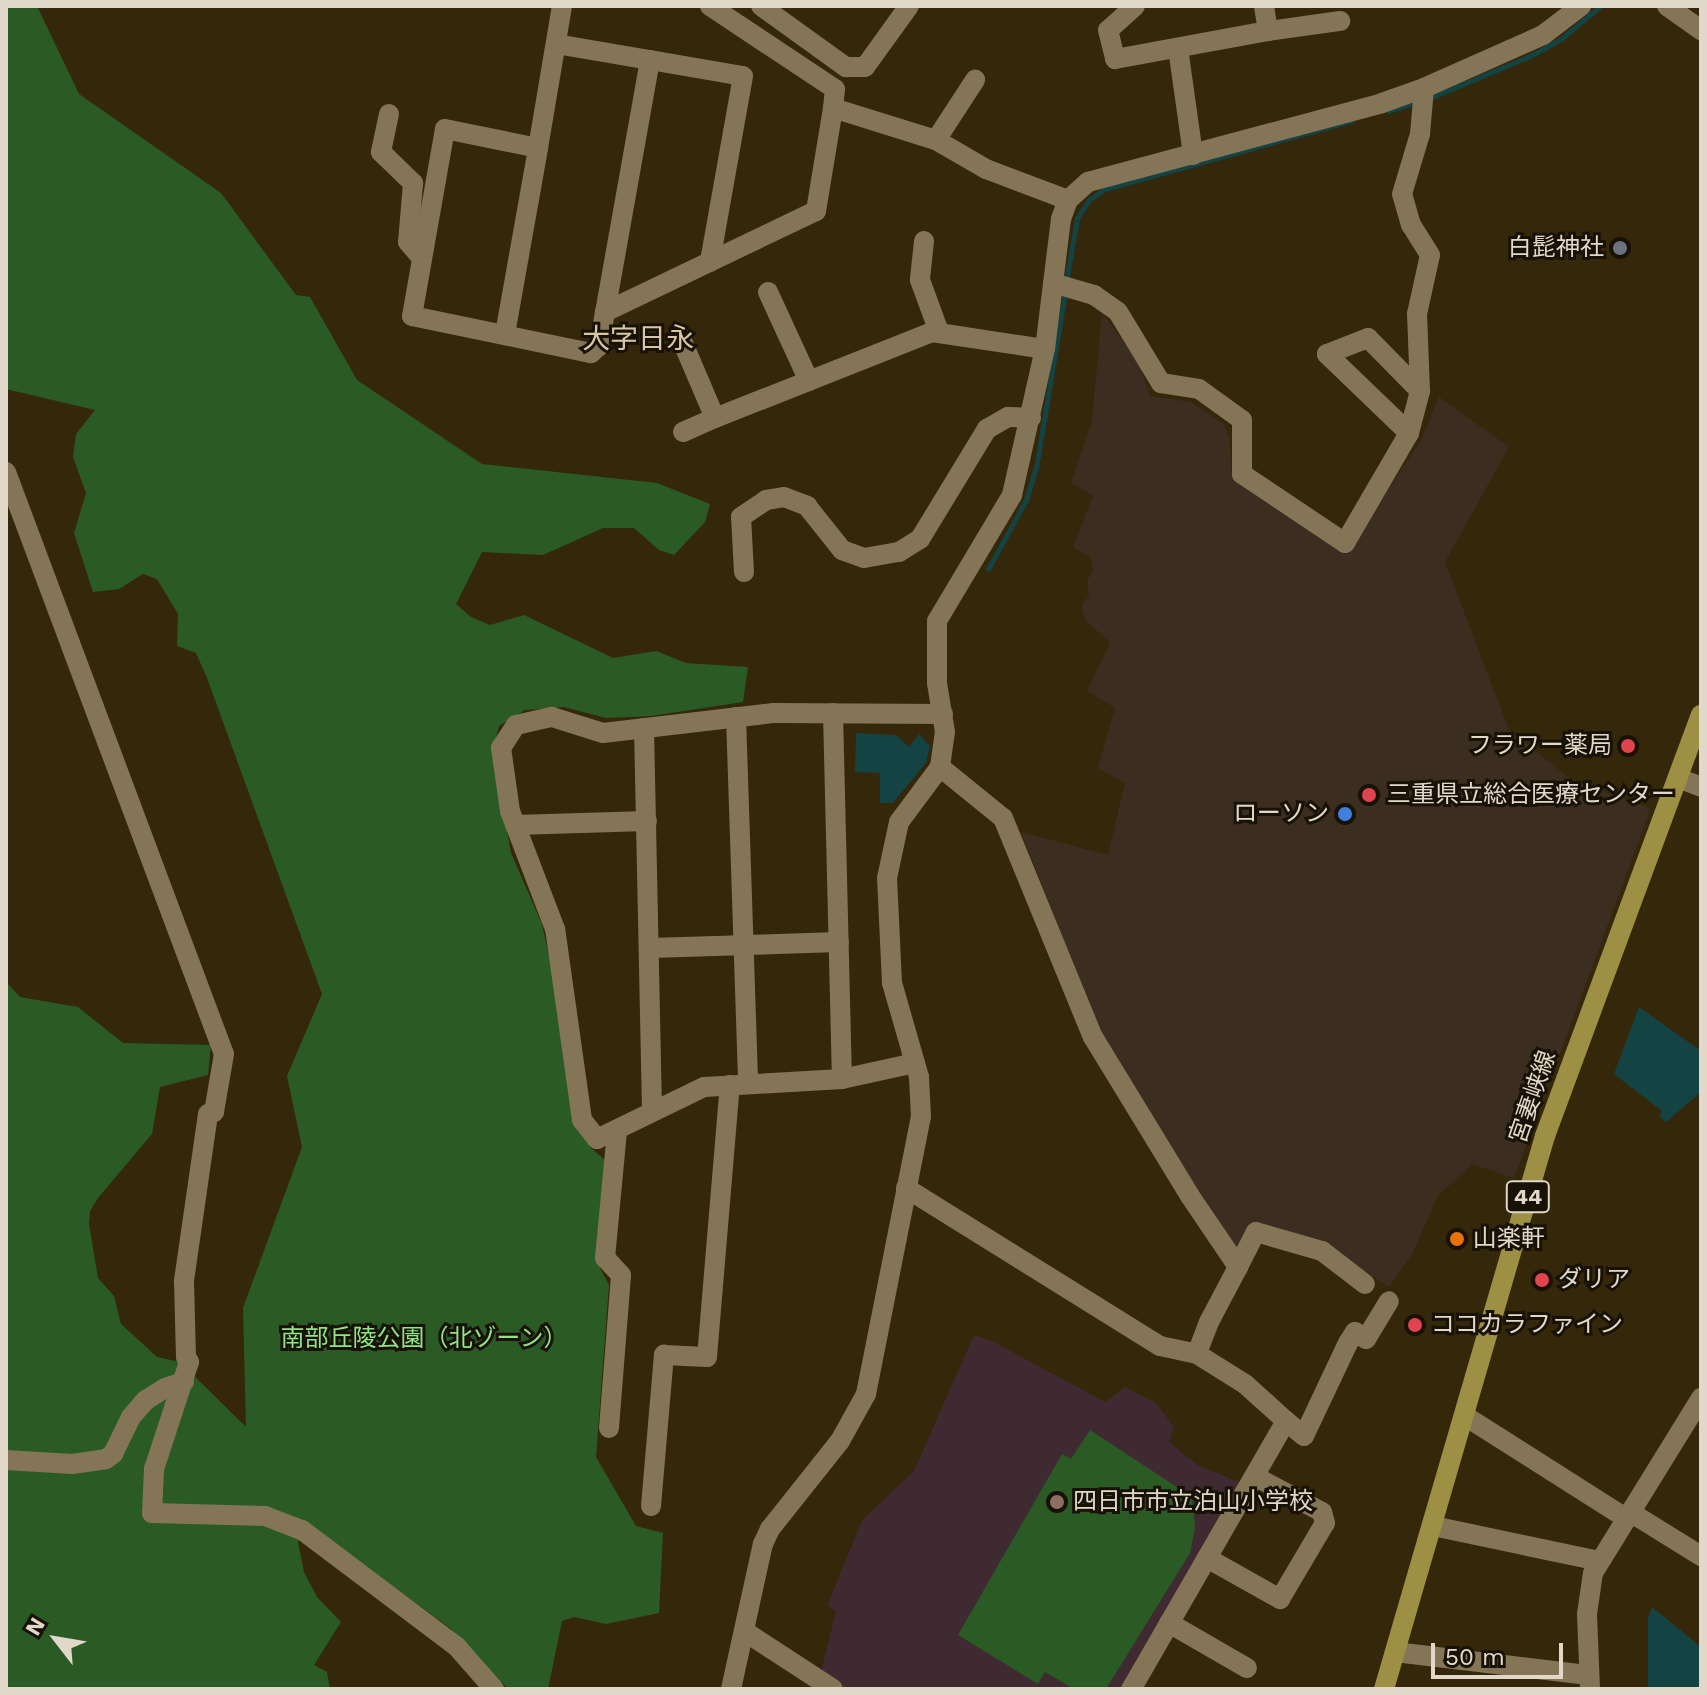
<!DOCTYPE html>
<html>
<head>
<meta charset="utf-8">
<style>
  body { margin:0 }
  #map { position:relative; width:1707px; height:1695px; overflow:hidden; background:#35270a; font-family:"Work Sans","Noto Sans JP",sans-serif }
  div>[style] { position:absolute }
  [style*='--x'] { left:calc(var(--x)*1px); top:calc(var(--y)*1px); width:calc(var(--w)*1px); rotate:calc(var(--a)*1deg) }
  .education>* { inset:0; background:#3e2a30 }
  .medical>* { inset:0; background:#3c2d21 }
  .green>* { inset:0; background:#2a5b24 }
  .water>* { inset:0; background:#144344 }
  .stream>* { height:5px; margin:-2.5px; padding:0 2.5px; transform-origin:2.5px; border-radius:2.5px; background:#144344 }
  .minor>* { height:20px; margin:-10px; padding:0 10px; transform-origin:10px; border-radius:10px; background:#857557 }
  .tertiary>* { height:20px; margin:-10px; padding:0 10px; transform-origin:10px; border-radius:10px; background:#857557 }
  .primary>* { height:20px; margin:-10px; padding:0 10px; transform-origin:10px; border-radius:10px; background:#9d8f43 }
  .dots>* { width:22px; height:22px; translate:-50% -50%; box-sizing:border-box; border:4px solid #171106; border-radius:50% }
  span { translate:-50% -50%; white-space:nowrap; text-align:center; line-height:1.15; -webkit-text-stroke:6px #171106; paint-order:stroke }
  .shield-label span { padding:2px 6px; background:#171106; border:2px solid; border-radius:6px; -webkit-text-stroke-width:0 }
  .shield-label { font-size:22px; color:#e1d8c9; font-weight:700 }
  .poi-label { font-size:24px; color:#e1d8c9 }
  .right { translate:-100% -50%; text-align:right }
  .left { translate:0 -50%; text-align:left }
  .street-label { font-size:24px; color:#e1d8c9 }
  .park-label { font-size:24px; color:#8fe584 }
  .quarter-label { font-size:28px; color:#d8c6a7 }
  .frame { position:absolute; inset:0; border:8px solid #e1d8c9; pointer-events:none }
  .north { position:absolute; left:16px; top:1599px; width:80px; height:80px; -webkit-text-stroke:6px #171106; paint-order:stroke; rotate:301deg; font-size:22px; font-weight:700; line-height:32px; text-align:center; color:#e1d8c9 }
  .north::after { content:''; display:block; margin:auto; width:28px; height:36px; background:#e1d8c9; clip-path:polygon(50% 0,100% 100%,50% 72%,0 100%) }
  .scale { position:absolute; left:1431px; top:1643px; width:132px; height:36px; box-sizing:border-box; border:4px solid #e1d8c9; border-top:0; padding-left:10px; font-size:24px; line-height:28px; white-space:nowrap; color:#e1d8c9; -webkit-text-stroke:6px #171106; paint-order:stroke }
</style>
</head>
<body>
<div id="map">
  <div class="education">
    <div style="clip-path:polygon(974px 1335px,992px 1341px,1105px 1402px,1125px 1387px,1156px 1403px,1174px 1427px,1169px 1442px,1199px 1466px,1242px 1483px,1123px 1689px,847px 1689px,821px 1672px,836px 1611px,827px 1606px,862px 1520px,914px 1471px)"></div>
  </div>
  <div class="medical">
    <div style="clip-path:polygon(1102px 313px,1137px 360px,1150px 396px,1191px 402px,1224px 424px,1229px 437px,1232px 476px,1346px 552px,1421px 440px,1439px 397px,1509px 447px,1445px 562px,1509px 730px,1572px 780px,1651px 808px,1514px 1178px,1472px 1164px,1438px 1196px,1412px 1254px,1389px 1287px,1328px 1246px,1253px 1225px,1237px 1251px,1101px 1035px,1021px 832px,1108px 855px,1125px 783px,1098px 768px,1115px 708px,1087px 691px,1110px 642px,1085px 620px,1081px 607px,1089px 595px,1087px 581px,1093px 570px,1091px 558px,1073px 547px,1093px 496px,1071px 483px,1092px 420px)"></div>
  </div>
  <div class="green">
    <div style="clip-path:polygon(6px 6px,37px 6px,79px 94px,221px 193px,296px 295px,310px 297px,357px 380px,482px 464px,657px 483px,710px 504px,705px 522px,674px 555px,659px 550px,634px 528px,603px 528px,543px 555px,482px 552px,456px 604px,471px 617px,490px 625px,524px 615px,613px 658px,656px 651px,686px 663px,748px 667px,743px 702px,651px 716px,606px 718px,564px 707px,525px 710px,499px 726px,493px 751px,511px 853px,542px 924px,591px 1148px,605px 1160px,600px 1268px,609px 1285px,596px 1457px,636px 1526px,663px 1533px,659px 1613px,606px 1624px,574px 1617px,562px 1621px,548px 1689px,508px 1689px,450px 1628px,312px 1527px,298px 1542px,304px 1572px,317px 1597px,341px 1622px,314px 1665px,327px 1672px,330px 1689px,6px 1689px,6px 982px,20px 997px,78px 1007px,123px 1043px,211px 1045px,208px 1075px,160px 1087px,152px 1134px,98px 1198px,90px 1211px,89px 1224px,98px 1278px,114px 1296px,121px 1324px,157px 1357px,180px 1362px,246px 1427px,243px 1308px,302px 1147px,287px 1076px,322px 994px,207px 678px,196px 653px,177px 646px,178px 614px,157px 579px,143px 574px,119px 589px,93px 592px,74px 533px,86px 493px,73px 457px,76px 434px,95px 410px,6px 389px)"></div>
    <div style="clip-path:polygon(1090px 1430px,1192px 1497px,1195px 1528px,1190px 1553px,1106px 1689px,1074px 1689px,1045px 1672px,1038px 1684px,958px 1635px,1062px 1454px,1071px 1459px)"></div>
  </div>
  <div class="water">
    <div style="clip-path:polygon(856px 733px,896px 735px,909px 747px,919px 734px,930px 746px,926px 763px,893px 803px,880px 803px,880px 773px,855px 772px)"></div>
    <div style="clip-path:polygon(1639px 1007px,1701px 1051px,1701px 1092px,1666px 1122px,1659px 1116px,1662px 1111px,1614px 1074px)"></div>
    <div style="clip-path:polygon(1652px 1607px,1701px 1647px,1701px 1689px,1648px 1689px,1648px 1617px)"></div>
  </div>
  <div class="stream">
    <div style="--x:1430;--y:98;--w:108;--a:-22.8"></div>
    <div style="--x:1530;--y:56;--w:37;--a:-29"></div>
    <div style="--x:1562;--y:38;--w:50;--a:-40.1"></div>
    <div style="--x:1388;--y:111;--w:30;--a:-17"></div>
    <div style="--x:1066;--y:282;--w:65;--a:-80.2"></div>
    <div style="--x:1077;--y:218;--w:23;--a:-56"></div>
    <div style="--x:1090;--y:199;--w:18;--a:-34"></div>
    <div style="--x:1105;--y:189;--w:255;--a:-15.5"></div>
    <div style="--x:988;--y:569;--w:79;--a:-61.2"></div>
    <div style="--x:1026;--y:500;--w:34;--a:-73"></div>
    <div style="--x:1036;--y:468;--w:178;--a:-80.6"></div>
  </div>
  <div class="minor">
    <div style="--x:562;--y:6;--w:144;--a:99.6"></div>
    <div style="--x:538;--y:148;--w:95;--a:-168.5"></div>
    <div style="--x:445;--y:129;--w:190;--a:100"></div>
    <div style="--x:412;--y:316;--w:183;--a:11.7"></div>
    <div style="--x:591;--y:353;--w:11;--a:-41"></div>
    <div style="--x:599;--y:346;--w:35;--a:-80"></div>
    <div style="--x:605;--y:312;--w:234;--a:-25.6"></div>
    <div style="--x:816;--y:211;--w:104;--a:-80.6"></div>
    <div style="--x:833;--y:108;--w:108;--a:17.3"></div>
    <div style="--x:936;--y:140;--w:58;--a:30.1"></div>
    <div style="--x:986;--y:169;--w:88;--a:20.7"></div>
    <div style="--x:710;--y:6;--w:150;--a:33.6"></div>
    <div style="--x:835;--y:89;--w:19;--a:96"></div>
    <div style="--x:761;--y:6;--w:105;--a:35.7"></div>
    <div style="--x:846;--y:67;--w:19;--a:0"></div>
    <div style="--x:865;--y:67;--w:75;--a:-54.2"></div>
    <div style="--x:1135;--y:6;--w:36;--a:138"></div>
    <div style="--x:1108;--y:30;--w:30;--a:76"></div>
    <div style="--x:1115;--y:59;--w:156;--a:-10.4"></div>
    <div style="--x:1264;--y:6;--w:25;--a:81"></div>
    <div style="--x:1268;--y:31;--w:73;--a:-7.9"></div>
    <div style="--x:1667;--y:6;--w:42;--a:35.2"></div>
    <div style="--x:556;--y:44;--w:95;--a:9.7"></div>
    <div style="--x:650;--y:60;--w:256;--a:100.1"></div>
    <div style="--x:1178;--y:48;--w:108;--a:82"></div>
    <div style="--x:650;--y:60;--w:94;--a:9.8"></div>
    <div style="--x:743;--y:76;--w:189;--a:100.1"></div>
    <div style="--x:389;--y:114;--w:39;--a:102"></div>
    <div style="--x:381;--y:152;--w:45;--a:44.1"></div>
    <div style="--x:413;--y:183;--w:59;--a:94.8"></div>
    <div style="--x:408;--y:242;--w:21;--a:49"></div>
    <div style="--x:936;--y:140;--w:72;--a:-57"></div>
    <div style="--x:924;--y:241;--w:39;--a:96"></div>
    <div style="--x:920;--y:280;--w:55;--a:69.9"></div>
    <div style="--x:1053;--y:283;--w:43;--a:16.3"></div>
    <div style="--x:1094;--y:295;--w:29;--a:35"></div>
    <div style="--x:1118;--y:312;--w:83;--a:58.8"></div>
    <div style="--x:1161;--y:383;--w:38;--a:9"></div>
    <div style="--x:1199;--y:389;--w:53;--a:35.8"></div>
    <div style="--x:1242;--y:420;--w:54;--a:90"></div>
    <div style="--x:1242;--y:474;--w:124;--a:33.8"></div>
    <div style="--x:1345;--y:543;--w:127;--a:-59.8"></div>
    <div style="--x:1409;--y:433;--w:43;--a:-75.3"></div>
    <div style="--x:1420;--y:391;--w:77;--a:-92.2"></div>
    <div style="--x:1417;--y:314;--w:60;--a:-77.6"></div>
    <div style="--x:1430;--y:255;--w:36;--a:-122"></div>
    <div style="--x:1411;--y:225;--w:32;--a:-106"></div>
    <div style="--x:1402;--y:194;--w:63;--a:-73.3"></div>
    <div style="--x:1420;--y:134;--w:46;--a:-85"></div>
    <div style="--x:768;--y:292;--w:98;--a:65.3"></div>
    <div style="--x:505;--y:334;--w:189;--a:-79.9"></div>
    <div style="--x:680;--y:336;--w:89;--a:66.9"></div>
    <div style="--x:715;--y:418;--w:233;--a:-21.6"></div>
    <div style="--x:932;--y:332;--w:114;--a:8.6"></div>
    <div style="--x:683;--y:432;--w:35;--a:-24"></div>
    <div style="--x:1409;--y:433;--w:114;--a:-136.1"></div>
    <div style="--x:1327;--y:354;--w:44;--a:-21.3"></div>
    <div style="--x:1368;--y:338;--w:74;--a:45.5"></div>
    <div style="--x:6;--y:472;--w:621;--a:69.47"></div>
    <div style="--x:224;--y:1054;--w:59;--a:99.8"></div>
    <div style="--x:214;--y:1112;--w:6;--a:162"></div>
    <div style="--x:208;--y:1114;--w:169;--a:98.2"></div>
    <div style="--x:184;--y:1281;--w:76;--a:88.5"></div>
    <div style="--x:186;--y:1357;--w:6;--a:59"></div>
    <div style="--x:189;--y:1362;--w:113;--a:108.1"></div>
    <div style="--x:154;--y:1469;--w:44;--a:92.6"></div>
    <div style="--x:152;--y:1513;--w:113;--a:1.5"></div>
    <div style="--x:265;--y:1516;--w:40;--a:21"></div>
    <div style="--x:302;--y:1530;--w:194;--a:37"></div>
    <div style="--x:457;--y:1647;--w:56;--a:48.6"></div>
    <div style="--x:744;--y:572;--w:55;--a:-93.1"></div>
    <div style="--x:741;--y:517;--w:30;--a:-34"></div>
    <div style="--x:766;--y:500;--w:18;--a:-9"></div>
    <div style="--x:784;--y:497;--w:25;--a:21"></div>
    <div style="--x:807;--y:506;--w:56;--a:51.5"></div>
    <div style="--x:842;--y:550;--w:23;--a:20"></div>
    <div style="--x:864;--y:558;--w:36;--a:-10"></div>
    <div style="--x:899;--y:552;--w:25;--a:-32"></div>
    <div style="--x:920;--y:539;--w:129;--a:-58.7"></div>
    <div style="--x:987;--y:429;--w:24;--a:-30"></div>
    <div style="--x:1008;--y:417;--w:23;--a:2"></div>
    <div style="--x:833;--y:713;--w:366;--a:88.6"></div>
    <div style="--x:736;--y:717;--w:367;--a:88.1"></div>
    <div style="--x:644;--y:728;--w:382;--a:88.8"></div>
    <div style="--x:940;--y:767;--w:81;--a:39"></div>
    <div style="--x:1003;--y:818;--w:237;--a:67.7"></div>
    <div style="--x:1093;--y:1037;--w:186;--a:58.6"></div>
    <div style="--x:1190;--y:1196;--w:86;--a:55.9"></div>
    <div style="--x:1238;--y:1267;--w:62;--a:117.8"></div>
    <div style="--x:1209;--y:1322;--w:34;--a:111"></div>
    <div style="--x:1678;--y:778;--w:25;--a:21"></div>
    <div style="--x:515;--y:825;--w:132;--a:-1.7"></div>
    <div style="--x:650;--y:948;--w:189;--a:-1.8"></div>
    <div style="--x:915;--y:1063;--w:75;--a:167.6"></div>
    <div style="--x:842;--y:1079;--w:138;--a:176.7"></div>
    <div style="--x:704;--y:1087;--w:119;--a:154.1"></div>
    <div style="--x:597;--y:1139;--w:24;--a:-128"></div>
    <div style="--x:582;--y:1120;--w:193;--a:-98"></div>
    <div style="--x:555;--y:929;--w:126;--a:-110.9"></div>
    <div style="--x:510;--y:811;--w:64;--a:-98.1"></div>
    <div style="--x:501;--y:748;--w:27;--a:-57"></div>
    <div style="--x:516;--y:725;--w:37;--a:-13"></div>
    <div style="--x:552;--y:717;--w:53;--a:17.4"></div>
    <div style="--x:603;--y:733;--w:172;--a:-6.7"></div>
    <div style="--x:774;--y:713;--w:169;--a:0.3"></div>
    <div style="--x:906;--y:1188;--w:299;--a:31.9"></div>
    <div style="--x:1160;--y:1346;--w:38;--a:12"></div>
    <div style="--x:1197;--y:1354;--w:57;--a:32"></div>
    <div style="--x:1245;--y:1384;--w:55;--a:42.1"></div>
    <div style="--x:1286;--y:1421;--w:310;--a:120"></div>
    <div style="--x:1238;--y:1267;--w:39;--a:-63"></div>
    <div style="--x:1256;--y:1232;--w:69;--a:16.1"></div>
    <div style="--x:1322;--y:1251;--w:54;--a:37.5"></div>
    <div style="--x:1465;--y:1416;--w:191;--a:32.4"></div>
    <div style="--x:1286;--y:1421;--w:23;--a:40"></div>
    <div style="--x:1304;--y:1436;--w:103;--a:-64.7"></div>
    <div style="--x:1348;--y:1343;--w:13;--a:-58"></div>
    <div style="--x:1355;--y:1332;--w:13;--a:32"></div>
    <div style="--x:1366;--y:1339;--w:44;--a:-58.8"></div>
    <div style="--x:609;--y:1428;--w:153;--a:-85.5"></div>
    <div style="--x:621;--y:1275;--w:23;--a:-133"></div>
    <div style="--x:605;--y:1258;--w:128;--a:-84.6"></div>
    <div style="--x:6;--y:1460;--w:66;--a:3.5"></div>
    <div style="--x:72;--y:1464;--w:34;--a:-8"></div>
    <div style="--x:106;--y:1459;--w:9;--a:-36"></div>
    <div style="--x:113;--y:1454;--w:41;--a:-64.1"></div>
    <div style="--x:131;--y:1417;--w:23;--a:-49"></div>
    <div style="--x:146;--y:1400;--w:22;--a:-32"></div>
    <div style="--x:165;--y:1388;--w:20;--a:-18"></div>
    <div style="--x:651;--y:1506;--w:152;--a:-85.1"></div>
    <div style="--x:664;--y:1355;--w:43;--a:2.7"></div>
    <div style="--x:707;--y:1357;--w:273;--a:-85.2"></div>
    <div style="--x:1433;--y:1526;--w:170;--a:11.9"></div>
    <div style="--x:1207;--y:1558;--w:84;--a:29.3"></div>
    <div style="--x:1280;--y:1599;--w:88;--a:-59.4"></div>
    <div style="--x:1325;--y:1523;--w:11;--a:-105"></div>
    <div style="--x:1322;--y:1512;--w:75;--a:-152.1"></div>
    <div style="--x:1169;--y:1623;--w:90;--a:30"></div>
    <div style="--x:744;--y:1631;--w:106;--a:33.1"></div>
    <div style="--x:1395;--y:1652;--w:195;--a:6.8"></div>
    <div style="--x:731;--y:1689;--w:148;--a:-77.6"></div>
    <div style="--x:763;--y:1544;--w:17;--a:-65"></div>
    <div style="--x:770;--y:1529;--w:112;--a:-51.5"></div>
    <div style="--x:840;--y:1441;--w:54;--a:-61"></div>
    <div style="--x:866;--y:1394;--w:282;--a:-78.8"></div>
    <div style="--x:921;--y:1117;--w:40;--a:-92.9"></div>
    <div style="--x:919;--y:1077;--w:98;--a:-106"></div>
    <div style="--x:892;--y:983;--w:105;--a:-92.7"></div>
    <div style="--x:887;--y:878;--w:57;--a:-77.9"></div>
    <div style="--x:899;--y:822;--w:69;--a:-53.3"></div>
    <div style="--x:940;--y:767;--w:35;--a:-82"></div>
    <div style="--x:945;--y:732;--w:50;--a:-99.3"></div>
    <div style="--x:937;--y:683;--w:62;--a:-90"></div>
    <div style="--x:937;--y:621;--w:147;--a:-59.2"></div>
    <div style="--x:1012;--y:495;--w:150;--a:-77.3"></div>
    <div style="--x:1045;--y:349;--w:131;--a:-83"></div>
    <div style="--x:1061;--y:219;--w:20;--a:-70"></div>
    <div style="--x:1068;--y:200;--w:27;--a:-42"></div>
    <div style="--x:1088;--y:182;--w:304;--a:-15"></div>
    <div style="--x:1382;--y:103;--w:45;--a:-19.7"></div>
    <div style="--x:1424;--y:88;--w:130;--a:-24"></div>
    <div style="--x:1543;--y:35;--w:48;--a:-37.3"></div>
    <div style="--x:1590;--y:1689;--w:75;--a:-92.3"></div>
    <div style="--x:1587;--y:1614;--w:41;--a:-81.7"></div>
    <div style="--x:1593;--y:1573;--w:206;--a:-58.3"></div>
  </div>
  <div class="tertiary">
    <div style="--x:1630;--y:1512;--w:84;--a:31.8"></div>
  </div>
  <div class="primary">
    <div style="--x:1384;--y:1689;--w:576;--a:-73.77"></div>
    <div style="--x:1545;--y:1136;--w:449;--a:-69.7"></div>
  </div>
  <div class="dots">
    <div style="left:1620px;top:248px;background:#6b7280"></div>
    <div style="left:1628px;top:746px;background:#e0444e"></div>
    <div style="left:1369px;top:795px;background:#e0444e"></div>
    <div style="left:1345px;top:814px;background:#3f7fe0"></div>
    <div style="left:1457px;top:1239px;background:#e8710a"></div>
    <div style="left:1542px;top:1280px;background:#e0444e"></div>
    <div style="left:1415px;top:1325px;background:#e0444e"></div>
    <div style="left:1057px;top:1502px;background:#8d6e63"></div>
  </div>
  <div class="shield-label">
    <span style="left:1528px;top:1197px">44</span>
  </div>
  <div class="poi-label">
    <span class="right" style="left:1604px;top:248px">白髭神社</span>
    <span class="right" style="left:1612px;top:746px">フラワー薬局</span>
    <span class="left" style="left:1387px;top:795px">三重県立総合医療センター</span>
    <span class="right" style="left:1329px;top:814px">ローソン</span>
    <span class="left" style="left:1473px;top:1239px">山楽軒</span>
    <span class="left" style="left:1558px;top:1280px">ダリア</span>
    <span class="left" style="left:1431px;top:1325px">ココカラファイン</span>
    <span class="left" style="left:1073px;top:1502px">四日市市立泊山小学校</span>
  </div>
  <div class="street-label">
    <span style="left:1533px;top:1097px;rotate:-71deg">宮妻峡線</span>
  </div>
  <div class="park-label">
    <span style="left:424px;top:1339px">南部丘陵公園（北ゾーン）</span>
  </div>
  <div class="quarter-label">
    <span style="left:638px;top:339px">大字日永</span>
  </div>
  <div class="frame"></div>
  <div class="north">N</div>
  <div class="scale">50 m</div>
</div>
</body>
</html>
